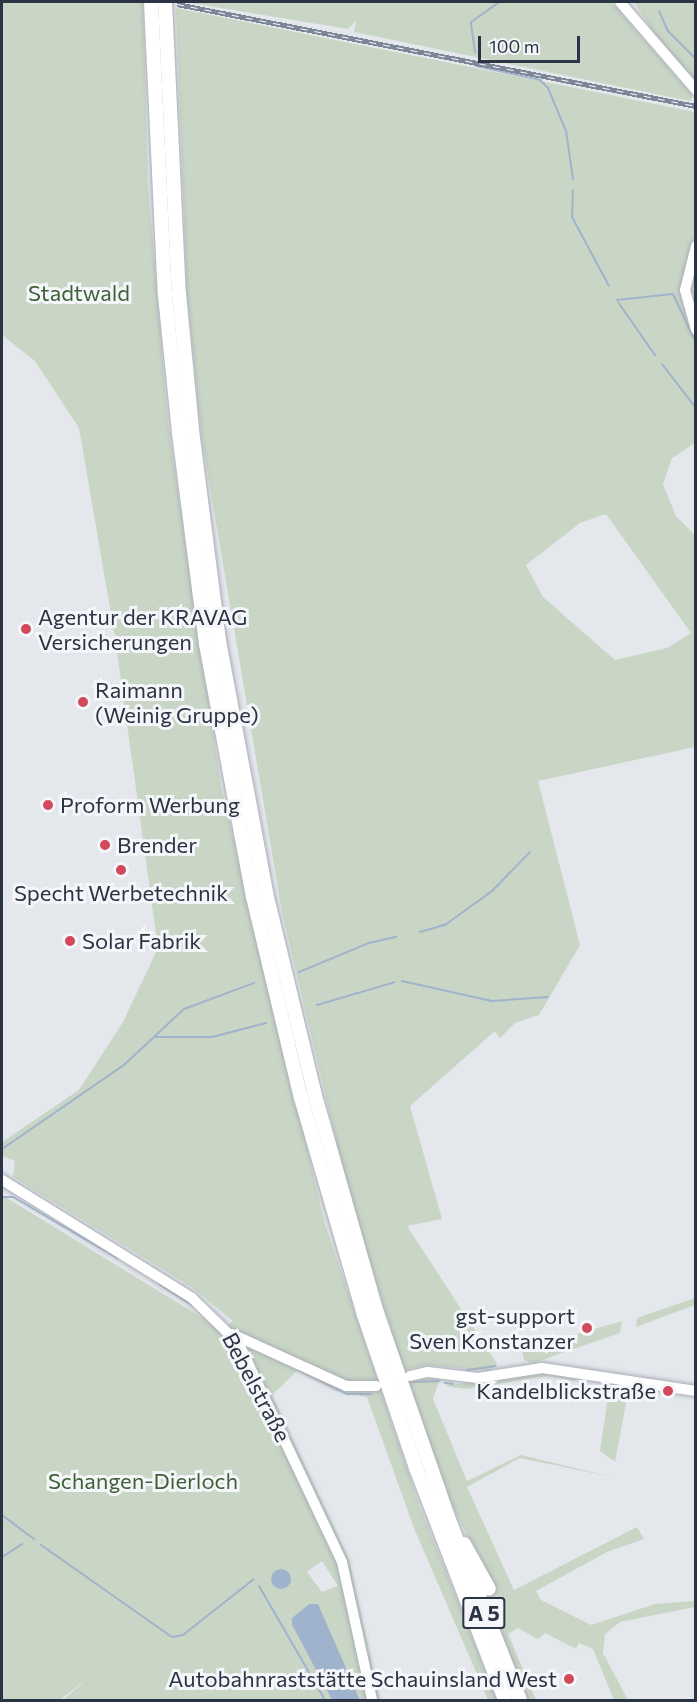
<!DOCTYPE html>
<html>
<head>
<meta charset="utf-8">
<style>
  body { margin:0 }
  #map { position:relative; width:697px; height:1702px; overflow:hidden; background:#e4e7ec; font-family:Commissioner,sans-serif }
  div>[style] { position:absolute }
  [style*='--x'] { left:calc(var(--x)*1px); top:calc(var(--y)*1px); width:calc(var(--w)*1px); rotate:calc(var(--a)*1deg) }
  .green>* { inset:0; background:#c9d6c5 }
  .water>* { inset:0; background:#9fb4cc }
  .round { border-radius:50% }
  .stream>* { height:2px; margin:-1px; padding:0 1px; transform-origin:1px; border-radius:1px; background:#9fb4cc }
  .roads { filter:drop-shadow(0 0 2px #a9aeb7) drop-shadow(0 0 2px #a9aeb7) }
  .secondary>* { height:10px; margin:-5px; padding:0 5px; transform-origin:5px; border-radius:5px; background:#fff }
  .highway>* { height:14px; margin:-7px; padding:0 7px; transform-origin:7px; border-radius:7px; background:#fff }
  .rail>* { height:4.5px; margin-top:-2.25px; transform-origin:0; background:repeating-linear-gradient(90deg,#f4f6f9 0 7px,#7d8696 0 14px); box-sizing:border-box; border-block:2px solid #7d8696 }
  .dots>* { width:16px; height:16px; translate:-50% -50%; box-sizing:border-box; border:3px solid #f4f6f9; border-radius:50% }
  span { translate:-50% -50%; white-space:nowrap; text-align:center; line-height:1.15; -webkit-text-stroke:6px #f4f6f9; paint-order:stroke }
  .shield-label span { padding:2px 4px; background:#f4f6f9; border:2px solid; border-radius:4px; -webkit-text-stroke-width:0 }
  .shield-label { font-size:21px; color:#2b3445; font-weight:700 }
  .park-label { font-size:22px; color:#3f6138 }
  .poi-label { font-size:22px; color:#2b3445 }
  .left { translate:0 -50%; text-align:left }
  .right { translate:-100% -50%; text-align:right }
  .street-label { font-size:22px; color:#2b3445 }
  .frame { position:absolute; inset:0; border:3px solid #2b3445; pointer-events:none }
  .scale { position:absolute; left:478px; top:36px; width:102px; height:27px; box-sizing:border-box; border:3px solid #2b3445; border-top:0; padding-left:8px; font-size:18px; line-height:21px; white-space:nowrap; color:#2b3445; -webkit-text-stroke:4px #f4f6f9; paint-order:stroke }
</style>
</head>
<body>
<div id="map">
  <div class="green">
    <div style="clip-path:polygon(evenodd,2px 2px,143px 2px,148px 186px,168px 424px,221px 786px,325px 1224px,418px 1502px,497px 1700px,488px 1700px,414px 1528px,367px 1397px,336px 1391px,297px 1371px,272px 1395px,349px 1559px,380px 1700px,360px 1700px,317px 1604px,292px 1625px,332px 1700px,63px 1700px,88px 1678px,60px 1700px,2px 1700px,2px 1195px,222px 1330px,233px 1321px,193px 1288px,13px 1177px,15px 1161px,2px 1156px,2px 1142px,79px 1090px,123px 1022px,158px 948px,115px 637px,79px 428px,35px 361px,2px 335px,2px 2px,322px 1561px,338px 1586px,322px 1592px,307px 1572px,322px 1561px)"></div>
    <div style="clip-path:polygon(184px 2px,611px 2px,693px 96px,690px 101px,354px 32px,356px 21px,348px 29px)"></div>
    <div style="clip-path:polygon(634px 2px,695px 2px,695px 85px,668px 54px)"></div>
    <div style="clip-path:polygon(evenodd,176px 8px,695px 112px,695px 443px,672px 458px,663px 484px,676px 516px,695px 535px,695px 747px,538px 781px,580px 945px,539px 1015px,515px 1023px,500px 1038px,495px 1031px,410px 1106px,442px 1219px,407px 1226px,497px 1364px,488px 1371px,427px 1365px,404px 1370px,353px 1211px,282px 912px,202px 440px,187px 292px,176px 8px,606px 514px,691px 633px,667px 648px,615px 660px,543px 597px,526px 565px,580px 523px,606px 514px)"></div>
    <div style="clip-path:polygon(695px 1298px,695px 1305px,636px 1327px,637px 1318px)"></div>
    <div style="clip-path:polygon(622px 1321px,620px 1333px,533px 1363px,524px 1360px,522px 1350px)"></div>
    <div style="clip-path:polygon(539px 1371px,577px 1376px,575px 1381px,547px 1376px,467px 1389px,445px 1386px)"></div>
    <div style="clip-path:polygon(440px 1378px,433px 1399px,467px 1481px,521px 1455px,612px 1477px,520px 1458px,467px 1487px,514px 1590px,637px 1527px,644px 1539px,607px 1552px,536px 1591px,541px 1600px,591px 1625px,655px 1604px,695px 1601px,695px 1607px,620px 1622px,605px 1634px,603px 1653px,628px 1700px,614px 1700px,593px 1649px,579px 1643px,576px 1649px,545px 1633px,538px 1639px,518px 1628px,508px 1634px,536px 1700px,528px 1700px,484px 1594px,494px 1587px,452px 1506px,407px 1379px)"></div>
    <div style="clip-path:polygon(610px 1384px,629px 1387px,615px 1462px,600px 1451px)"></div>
  </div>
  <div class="water">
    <div class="round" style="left:271px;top:1569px;width:20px;height:20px"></div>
    <div style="clip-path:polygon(309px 1604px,318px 1604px,360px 1700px,332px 1700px,292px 1625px,292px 1618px)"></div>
  </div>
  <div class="stream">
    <div style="--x:659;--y:11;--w:22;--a:66"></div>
    <div style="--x:668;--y:31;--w:40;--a:45"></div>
    <div style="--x:475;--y:52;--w:30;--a:-98"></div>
    <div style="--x:471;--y:22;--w:35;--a:-35"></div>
    <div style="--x:476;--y:66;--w:66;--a:12.3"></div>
    <div style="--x:540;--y:80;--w:11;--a:45"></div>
    <div style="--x:548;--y:88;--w:47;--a:67.3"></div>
    <div style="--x:566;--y:131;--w:49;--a:81.7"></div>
    <div style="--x:573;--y:190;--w:27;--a:92"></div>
    <div style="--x:572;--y:217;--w:78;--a:61.8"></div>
    <div style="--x:617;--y:300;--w:56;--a:-6.1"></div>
    <div style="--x:673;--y:294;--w:52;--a:64.9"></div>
    <div style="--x:618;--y:302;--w:65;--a:55.1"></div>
    <div style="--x:662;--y:364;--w:56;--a:52.3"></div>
    <div style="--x:420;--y:932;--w:26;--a:-16"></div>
    <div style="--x:445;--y:925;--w:58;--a:-35.9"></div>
    <div style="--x:492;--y:891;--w:54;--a:-45.7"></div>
    <div style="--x:299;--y:972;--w:76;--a:-22.5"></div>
    <div style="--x:369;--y:943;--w:28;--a:-13"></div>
    <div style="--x:402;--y:981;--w:92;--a:12.5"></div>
    <div style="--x:492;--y:1001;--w:56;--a:-4.1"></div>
    <div style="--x:317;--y:1005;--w:81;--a:-16.4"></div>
    <div style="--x:155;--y:1037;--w:57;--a:0"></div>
    <div style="--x:212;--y:1037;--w:56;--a:-14.5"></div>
    <div style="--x:2;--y:1149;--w:150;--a:-34.6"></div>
    <div style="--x:125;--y:1064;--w:81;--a:-43"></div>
    <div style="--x:184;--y:1009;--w:75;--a:-20.4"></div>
    <div style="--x:2;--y:1197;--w:11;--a:0"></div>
    <div style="--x:13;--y:1197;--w:121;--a:30.4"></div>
    <div style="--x:160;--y:1285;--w:39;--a:32"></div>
    <div style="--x:299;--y:1370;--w:54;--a:26.6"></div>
    <div style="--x:347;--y:1394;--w:24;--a:0"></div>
    <div style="--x:467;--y:1370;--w:29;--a:-8"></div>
    <div style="--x:413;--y:1382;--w:26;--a:-2"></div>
    <div style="--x:445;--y:1383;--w:8;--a:7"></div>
    <div style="--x:2;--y:1515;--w:40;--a:37"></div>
    <div style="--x:41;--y:1545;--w:160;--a:35.1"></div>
    <div style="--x:172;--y:1637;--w:11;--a:-10"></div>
    <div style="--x:183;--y:1635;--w:90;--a:-38.3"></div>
    <div style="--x:2;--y:1557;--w:24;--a:-33"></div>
    <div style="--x:259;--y:1586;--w:132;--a:59.9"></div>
    <div style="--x:180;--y:1700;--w:2;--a:0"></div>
  </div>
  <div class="roads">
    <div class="secondary">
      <div style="--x:620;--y:2;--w:116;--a:49.2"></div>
      <div style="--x:696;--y:246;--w:45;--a:104"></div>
      <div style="--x:685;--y:290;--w:41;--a:74.6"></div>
      <div style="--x:2;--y:1180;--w:224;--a:31.8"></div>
      <div style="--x:192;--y:1298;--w:66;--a:44.4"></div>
      <div style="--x:239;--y:1344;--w:241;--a:64.7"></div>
      <div style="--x:342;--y:1562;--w:141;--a:77.7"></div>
      <div style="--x:232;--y:1334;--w:125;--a:24.5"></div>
      <div style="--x:346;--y:1386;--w:30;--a:0"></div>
      <div style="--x:410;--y:1376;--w:18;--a:-13"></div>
      <div style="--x:428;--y:1372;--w:50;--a:6.8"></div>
      <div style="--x:478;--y:1378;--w:65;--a:-8.9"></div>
      <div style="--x:542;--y:1368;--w:156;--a:8.5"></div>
    </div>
    <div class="highway">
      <div style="--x:151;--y:2;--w:293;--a:87.3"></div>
      <div style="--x:165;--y:295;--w:139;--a:84.2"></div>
      <div style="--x:179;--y:433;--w:213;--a:82.7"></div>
      <div style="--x:206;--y:644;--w:257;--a:79.5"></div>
      <div style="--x:253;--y:897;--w:207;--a:76.6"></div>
      <div style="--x:301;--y:1098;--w:226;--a:73.8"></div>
      <div style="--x:364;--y:1315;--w:162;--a:71.2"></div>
      <div style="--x:416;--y:1468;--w:248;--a:69"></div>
      <div style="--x:165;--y:2;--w:292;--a:87.3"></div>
      <div style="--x:179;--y:294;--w:137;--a:84.5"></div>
      <div style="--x:192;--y:430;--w:213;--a:82.7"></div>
      <div style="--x:219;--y:641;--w:256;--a:79.4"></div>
      <div style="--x:266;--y:893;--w:205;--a:76.4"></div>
      <div style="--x:314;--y:1092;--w:227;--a:74.1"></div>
      <div style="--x:376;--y:1310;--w:228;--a:70.8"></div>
      <div style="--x:451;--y:1525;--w:188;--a:68.5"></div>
      <div style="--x:464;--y:1544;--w:51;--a:60.9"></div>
    </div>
  </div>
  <div class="rail">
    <div style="--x:177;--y:4;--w:529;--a:11.12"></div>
  </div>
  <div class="dots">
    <div style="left:26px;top:629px;background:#d1495b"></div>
    <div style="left:83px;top:702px;background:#d1495b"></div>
    <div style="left:48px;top:805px;background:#d1495b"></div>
    <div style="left:105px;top:845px;background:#d1495b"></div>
    <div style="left:121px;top:870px;background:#d1495b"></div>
    <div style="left:70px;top:941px;background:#d1495b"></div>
    <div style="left:587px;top:1328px;background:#d1495b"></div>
    <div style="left:668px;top:1391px;background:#d1495b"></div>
    <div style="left:569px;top:1679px;background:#d1495b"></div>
  </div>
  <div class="shield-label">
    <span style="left:484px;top:1613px">A 5</span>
  </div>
  <div class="park-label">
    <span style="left:79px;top:293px">Stadtwald</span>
    <span style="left:143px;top:1481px">Schangen-Dierloch</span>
  </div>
  <div class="poi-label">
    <span class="left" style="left:38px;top:629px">Agentur der KRAVAG<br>Versicherungen</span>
    <span class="left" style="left:95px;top:702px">Raimann<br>(Weinig Gruppe)</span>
    <span class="left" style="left:60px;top:805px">Proform Werbung</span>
    <span class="left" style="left:117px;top:845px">Brender</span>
    <span style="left:121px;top:893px">Specht Werbetechnik</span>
    <span class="left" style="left:82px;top:941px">Solar Fabrik</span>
    <span class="right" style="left:575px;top:1328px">gst-support<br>Sven Konstanzer</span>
    <span class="right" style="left:656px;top:1391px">Kandelblickstraße</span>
    <span class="right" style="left:557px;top:1679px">Autobahnraststätte Schauinsland West</span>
  </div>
  <div class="street-label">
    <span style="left:257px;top:1387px;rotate:62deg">Bebelstraße</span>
  </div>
  <div class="frame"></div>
  <div class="scale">100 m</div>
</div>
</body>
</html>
